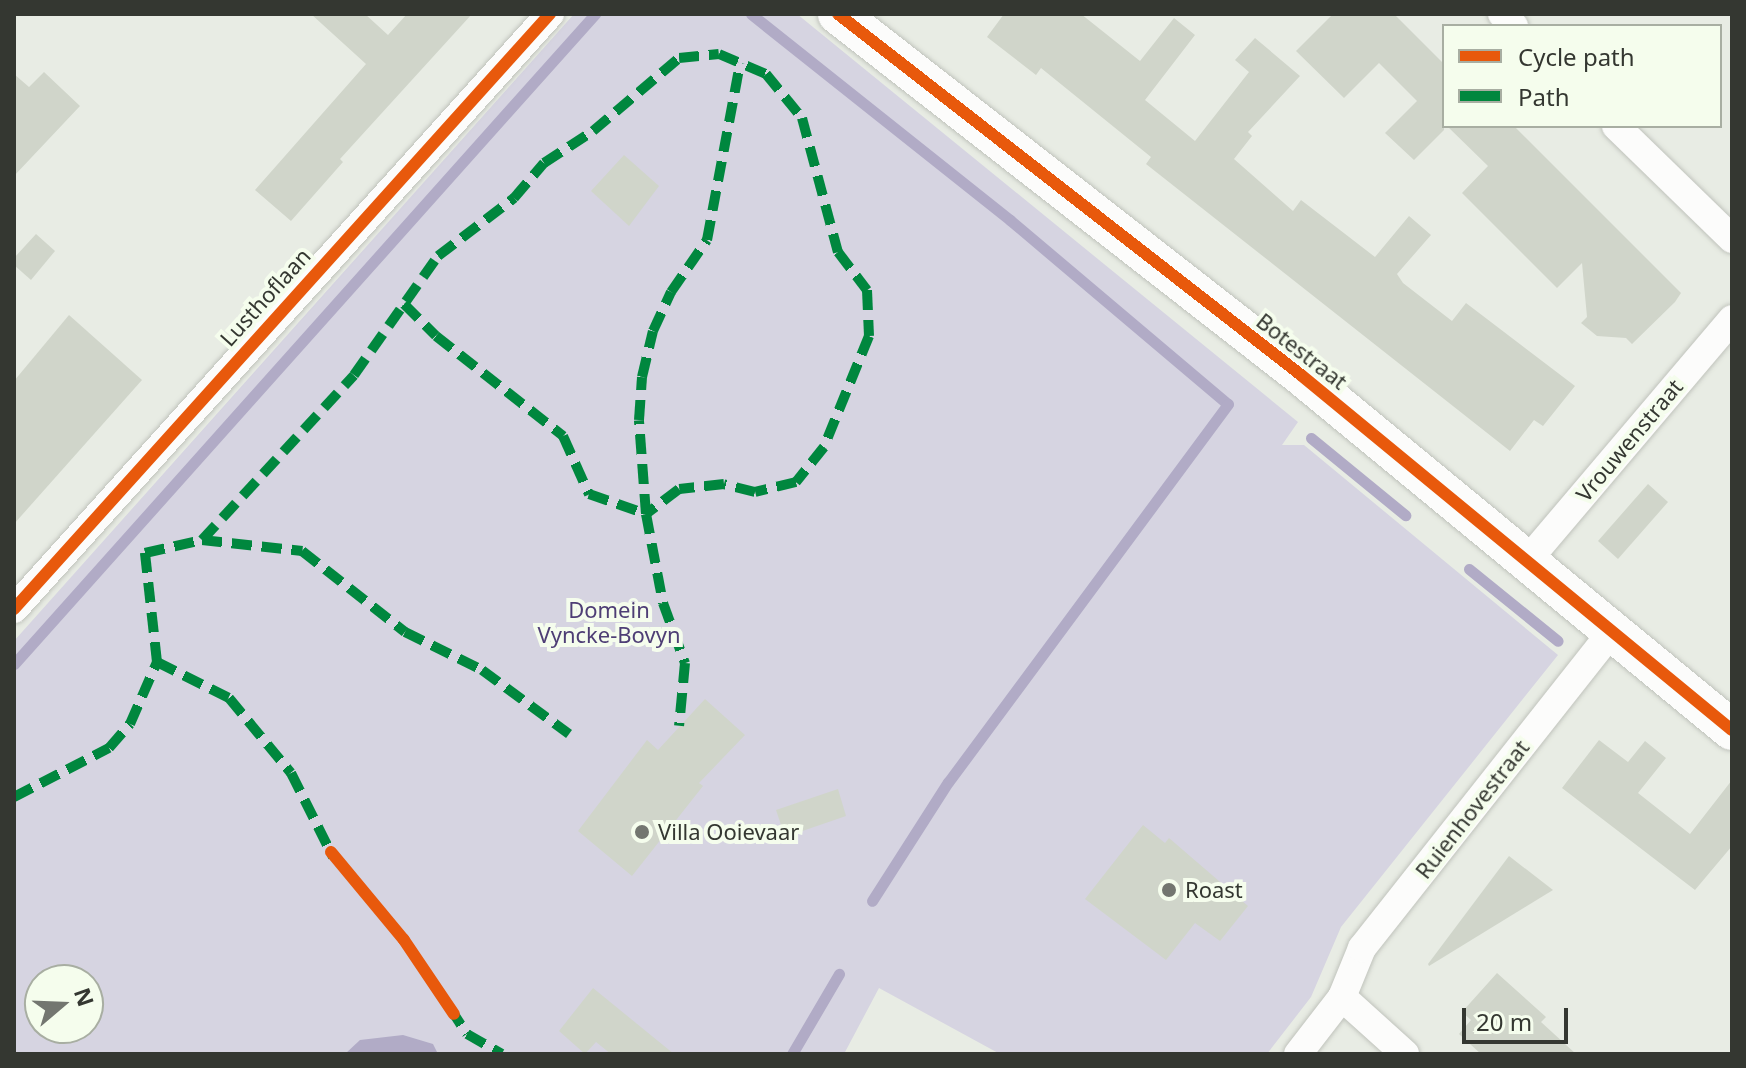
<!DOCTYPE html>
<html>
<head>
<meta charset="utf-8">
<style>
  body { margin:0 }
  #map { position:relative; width:1746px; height:1068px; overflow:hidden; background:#e8ece4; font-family:"Noto Sans",sans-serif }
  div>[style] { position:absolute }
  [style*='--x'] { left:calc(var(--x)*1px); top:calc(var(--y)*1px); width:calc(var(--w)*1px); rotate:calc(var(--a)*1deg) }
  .green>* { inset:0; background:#d6d4e1 }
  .water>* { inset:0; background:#b1abc6 }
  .stream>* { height:11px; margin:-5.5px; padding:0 5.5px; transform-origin:5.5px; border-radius:5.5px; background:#b1abc6 }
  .building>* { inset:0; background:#d0d5ca }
  .roads { filter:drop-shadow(0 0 2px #c0c3bc) drop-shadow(0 0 2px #c0c3bc) }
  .street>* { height:28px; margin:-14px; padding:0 14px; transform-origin:14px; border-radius:14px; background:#fcfcfb }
  .secondary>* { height:40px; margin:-20px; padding:0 20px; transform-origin:20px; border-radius:20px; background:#fcfcfb }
  .quiet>* { height:10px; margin-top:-5px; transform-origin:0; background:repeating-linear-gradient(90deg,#00873e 0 20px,transparent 0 30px) }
  .cycleway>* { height:12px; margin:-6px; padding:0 6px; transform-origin:6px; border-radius:6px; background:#e8590c }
  .dots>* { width:22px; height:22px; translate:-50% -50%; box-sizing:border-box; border:4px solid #f5fded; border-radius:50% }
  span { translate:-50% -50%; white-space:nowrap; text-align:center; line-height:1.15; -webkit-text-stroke:8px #f5fded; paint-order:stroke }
  .street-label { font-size:22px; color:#343731 }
  .park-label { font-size:22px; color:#4e3e75 }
  .poi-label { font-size:22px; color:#343731 }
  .left { translate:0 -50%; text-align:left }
  .frame { position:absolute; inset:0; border:16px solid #343731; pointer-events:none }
  .legend { position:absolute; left:1442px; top:24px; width:280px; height:104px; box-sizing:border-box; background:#f5fded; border:2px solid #a8aea2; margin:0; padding:10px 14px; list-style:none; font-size:24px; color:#343731 }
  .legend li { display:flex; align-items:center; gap:16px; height:40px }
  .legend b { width:40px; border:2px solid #a8aea2 }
  .north { position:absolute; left:24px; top:964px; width:80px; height:80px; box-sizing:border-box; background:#f5fded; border:2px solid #a8aea2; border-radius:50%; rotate:71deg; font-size:22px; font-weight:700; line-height:32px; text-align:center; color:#343731 }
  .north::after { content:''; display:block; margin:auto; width:28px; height:36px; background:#737670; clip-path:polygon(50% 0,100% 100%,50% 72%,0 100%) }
  .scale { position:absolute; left:1462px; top:1008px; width:106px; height:36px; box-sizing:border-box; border:4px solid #343731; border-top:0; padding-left:10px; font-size:24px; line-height:28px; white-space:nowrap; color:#343731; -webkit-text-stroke:6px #f5fded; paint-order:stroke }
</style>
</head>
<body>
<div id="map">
  <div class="green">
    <div style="clip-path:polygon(evenodd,574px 14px,797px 14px,1298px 422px,1282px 445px,1304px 445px,1558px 655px,1341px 927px,1311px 997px,1267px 1054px,1000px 1054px,879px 988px,844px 1054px,14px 1054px,14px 641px,574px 14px,40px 980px,88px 980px,88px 1028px,40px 1028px,40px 980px)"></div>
  </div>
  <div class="water">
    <div style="clip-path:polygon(403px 1035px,433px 1044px,438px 1054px,345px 1054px,360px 1040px)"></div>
  </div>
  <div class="stream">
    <div style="--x:751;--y:14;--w:331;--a:38.5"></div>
    <div style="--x:1010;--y:220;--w:285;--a:40.2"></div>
    <div style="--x:1228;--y:404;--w:470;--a:126.5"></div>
    <div style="--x:948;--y:782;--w:141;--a:122.6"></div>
    <div style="--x:1311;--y:438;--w:122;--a:39.3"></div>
    <div style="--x:1469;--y:569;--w:114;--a:39"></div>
    <div style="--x:14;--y:664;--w:872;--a:-48.21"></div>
    <div style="--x:792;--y:1054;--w:93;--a:-59.6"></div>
  </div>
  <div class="building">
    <div style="clip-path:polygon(311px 14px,365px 14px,388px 35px,407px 14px,472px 14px,340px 159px,343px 162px,291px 221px,255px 190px,366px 64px)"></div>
    <div style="clip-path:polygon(1004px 14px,1081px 14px,1140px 61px,1174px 18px,1195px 35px,1145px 100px,1195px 141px,1249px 72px,1235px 60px,1255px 38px,1300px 76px,1248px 132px,1252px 136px,1234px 159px,1293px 211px,1301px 200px,1375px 257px,1409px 216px,1431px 235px,1397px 274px,1403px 283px,1452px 321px,1466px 303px,1575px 386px,1543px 426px,1534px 420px,1510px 451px,1146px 164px,1151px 157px,1041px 68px,1036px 75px,987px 37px)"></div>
    <div style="clip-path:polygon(1333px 14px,1394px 14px,1444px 64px,1444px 130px,1414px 160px,1385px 133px,1417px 101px,1379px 63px,1344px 98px,1296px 51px)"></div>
    <div style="clip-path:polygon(44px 72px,80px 106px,14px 176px,14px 74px,29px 87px)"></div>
    <div style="clip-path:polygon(1447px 126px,1514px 126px,1681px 293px,1675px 302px,1632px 344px,1626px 338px,1597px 336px,1581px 323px,1587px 317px,1582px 263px,1557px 288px,1462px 193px,1488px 166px)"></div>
    <div style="clip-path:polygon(624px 155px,659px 186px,629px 226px,591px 191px)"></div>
    <div style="clip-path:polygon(36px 234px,55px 251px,31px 280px,14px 265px,14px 258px)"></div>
    <div style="clip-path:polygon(69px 315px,142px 380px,14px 524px,14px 381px)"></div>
    <div style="clip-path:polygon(1648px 484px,1668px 502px,1618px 559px,1598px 541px)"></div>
    <div style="clip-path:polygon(705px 699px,745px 735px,699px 783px,703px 786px,632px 876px,578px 831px,647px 740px,658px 750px)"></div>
    <div style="clip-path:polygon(1599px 740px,1628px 762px,1645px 741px,1666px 758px,1638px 793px,1690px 834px,1732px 780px,1732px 846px,1695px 890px,1562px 788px)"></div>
    <div style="clip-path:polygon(838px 789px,846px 816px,785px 837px,776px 810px)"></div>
    <div style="clip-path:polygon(1143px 825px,1165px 843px,1169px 838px,1248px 906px,1220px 941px,1195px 923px,1166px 960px,1085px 899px)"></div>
    <div style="clip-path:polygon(1509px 856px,1553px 890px,1429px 966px,1428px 964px)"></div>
    <div style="clip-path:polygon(1497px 973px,1546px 1017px,1541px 1022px,1576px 1054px,1481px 1054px,1459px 1034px,1471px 1020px,1462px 1012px)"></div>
    <div style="clip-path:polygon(593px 988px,674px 1054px,611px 1054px,596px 1042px,585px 1054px,559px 1031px)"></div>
  </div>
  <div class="roads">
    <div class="street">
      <div style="--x:1502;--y:14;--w:17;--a:45"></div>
      <div style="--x:1616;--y:126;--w:162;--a:44.2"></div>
      <div style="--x:1527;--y:561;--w:317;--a:-49.7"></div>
      <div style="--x:14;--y:609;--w:801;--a:-47.99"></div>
      <div style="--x:1342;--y:997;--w:85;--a:42.1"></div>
      <div style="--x:1298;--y:1054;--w:72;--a:-52.3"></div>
      <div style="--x:1342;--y:997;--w:53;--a:-67.8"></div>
      <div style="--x:1362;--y:948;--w:407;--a:-51.7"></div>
    </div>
    <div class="secondary">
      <div style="--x:838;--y:14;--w:587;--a:37.94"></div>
      <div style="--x:1301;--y:375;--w:558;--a:39.48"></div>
    </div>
  </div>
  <div class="quiet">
    <div style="--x:404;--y:304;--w:45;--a:45"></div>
    <div style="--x:436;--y:336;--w:162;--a:38.2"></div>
    <div style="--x:563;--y:436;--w:64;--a:65.9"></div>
    <div style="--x:589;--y:494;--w:60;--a:19.3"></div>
    <div style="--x:646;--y:514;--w:94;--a:-94.3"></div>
    <div style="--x:639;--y:420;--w:43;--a:-86"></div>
    <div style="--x:642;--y:377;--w:47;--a:-76.6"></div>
    <div style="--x:653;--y:331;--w:43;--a:-65.2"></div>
    <div style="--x:671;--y:292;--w:63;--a:-55.3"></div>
    <div style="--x:707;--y:240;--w:180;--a:-79.4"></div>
    <div style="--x:202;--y:540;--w:101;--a:6.3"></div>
    <div style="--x:302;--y:551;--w:131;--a:38.2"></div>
    <div style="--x:405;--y:632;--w:86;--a:26.3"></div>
    <div style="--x:482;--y:670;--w:108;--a:36.3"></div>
    <div style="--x:157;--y:662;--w:80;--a:26.6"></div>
    <div style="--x:229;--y:698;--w:97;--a:50.4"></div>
    <div style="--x:291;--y:773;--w:94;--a:63.4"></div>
    <div style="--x:14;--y:797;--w:107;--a:-27.3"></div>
    <div style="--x:109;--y:748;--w:32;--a:-49"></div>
    <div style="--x:130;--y:724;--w:68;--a:-66.5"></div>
    <div style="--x:157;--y:662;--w:110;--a:-96.3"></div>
    <div style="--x:145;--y:553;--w:58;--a:-12.8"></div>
    <div style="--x:202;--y:540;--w:224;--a:-47.3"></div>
    <div style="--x:354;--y:375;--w:146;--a:-54.8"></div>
    <div style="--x:438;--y:256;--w:96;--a:-37.3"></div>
    <div style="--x:514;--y:198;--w:46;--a:-49.4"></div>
    <div style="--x:544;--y:163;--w:59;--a:-33.1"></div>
    <div style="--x:593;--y:131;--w:113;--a:-40.3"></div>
    <div style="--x:679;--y:58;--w:40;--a:-5.7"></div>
    <div style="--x:719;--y:54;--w:51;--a:23.1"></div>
    <div style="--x:766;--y:74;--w:57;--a:50.7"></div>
    <div style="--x:802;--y:118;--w:139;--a:75"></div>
    <div style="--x:838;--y:252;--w:48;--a:52.7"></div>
    <div style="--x:867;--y:290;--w:46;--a:87.5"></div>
    <div style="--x:869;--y:336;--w:120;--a:112.1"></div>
    <div style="--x:824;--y:447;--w:45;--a:128.7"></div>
    <div style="--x:796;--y:482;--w:42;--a:166.3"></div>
    <div style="--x:755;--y:492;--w:32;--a:-166"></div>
    <div style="--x:724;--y:484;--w:45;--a:173.7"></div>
    <div style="--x:679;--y:489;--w:41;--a:142.9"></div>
    <div style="--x:646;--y:514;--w:91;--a:79.2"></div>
    <div style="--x:663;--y:603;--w:64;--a:69.9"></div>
    <div style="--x:685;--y:663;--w:63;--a:95.4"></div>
    <div style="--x:450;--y:1008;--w:31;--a:57"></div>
    <div style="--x:467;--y:1034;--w:40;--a:29.7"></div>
  </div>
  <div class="cycleway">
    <div style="--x:838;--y:14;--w:587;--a:37.94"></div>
    <div style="--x:1301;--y:375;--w:558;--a:39.48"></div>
    <div style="--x:14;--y:609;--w:801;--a:-47.99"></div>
    <div style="--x:331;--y:852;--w:114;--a:50.3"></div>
    <div style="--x:404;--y:940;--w:89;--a:56"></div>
  </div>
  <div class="dots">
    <div style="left:642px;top:832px;background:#737670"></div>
    <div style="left:1169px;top:890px;background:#737670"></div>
  </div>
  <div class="street-label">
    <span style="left:265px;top:297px;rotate:-48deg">Lusthoflaan</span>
    <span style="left:1302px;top:351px;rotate:38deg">Botestraat</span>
    <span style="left:1629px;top:440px;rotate:-50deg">Vrouwenstraat</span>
    <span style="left:1472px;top:809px;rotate:-52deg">Ruienhovestraat</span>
  </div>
  <div class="park-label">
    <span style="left:609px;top:622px">Domein<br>Vyncke-Bovyn</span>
  </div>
  <div class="poi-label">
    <span class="left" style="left:658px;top:832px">Villa Ooievaar</span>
    <span class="left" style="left:1185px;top:890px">Roast</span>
  </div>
  <div class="frame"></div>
  <ul class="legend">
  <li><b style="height:10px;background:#e8590c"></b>Cycle path</li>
  <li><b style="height:10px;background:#00873e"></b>Path</li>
  </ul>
  <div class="north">N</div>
  <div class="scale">20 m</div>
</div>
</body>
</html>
